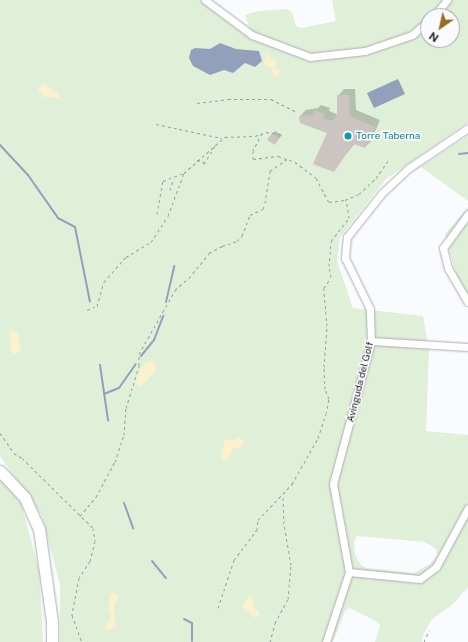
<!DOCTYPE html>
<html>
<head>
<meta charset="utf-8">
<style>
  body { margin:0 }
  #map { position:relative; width:468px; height:642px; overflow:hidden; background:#fafbfe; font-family:"Public Sans",sans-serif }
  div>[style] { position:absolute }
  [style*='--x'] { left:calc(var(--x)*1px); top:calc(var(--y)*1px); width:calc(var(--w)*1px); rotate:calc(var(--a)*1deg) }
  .green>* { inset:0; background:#dfefd8 }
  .sand>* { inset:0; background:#fbf1cc }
  .water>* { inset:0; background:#93a0bc }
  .shadow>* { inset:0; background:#0003 }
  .stream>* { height:2px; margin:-1px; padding:0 1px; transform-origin:1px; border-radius:1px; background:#93a0bc }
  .building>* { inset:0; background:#ccc4c0 }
  .path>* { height:1px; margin-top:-0.5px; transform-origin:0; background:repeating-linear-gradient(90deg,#9d9ea1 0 3px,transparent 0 6px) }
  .roads { filter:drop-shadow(0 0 1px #abadb4) drop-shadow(0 0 1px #abadb4) }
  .street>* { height:7px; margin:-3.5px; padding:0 3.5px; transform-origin:3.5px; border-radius:3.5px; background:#fff }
  .secondary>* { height:11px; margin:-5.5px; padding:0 5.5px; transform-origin:5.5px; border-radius:5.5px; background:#fff }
  .dots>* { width:11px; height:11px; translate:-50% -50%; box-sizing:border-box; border:2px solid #fafbfe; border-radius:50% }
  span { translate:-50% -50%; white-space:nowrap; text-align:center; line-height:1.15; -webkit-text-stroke:3px #fafbfe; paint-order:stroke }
  .culture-label { font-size:10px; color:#0d838f }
  .left { translate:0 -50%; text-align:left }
  .street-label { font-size:10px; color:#222225 }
  .north { position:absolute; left:420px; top:8px; width:40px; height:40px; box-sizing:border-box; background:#fafbfe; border:1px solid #a4a4a7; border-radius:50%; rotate:214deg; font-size:11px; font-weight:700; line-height:16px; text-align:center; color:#222225 }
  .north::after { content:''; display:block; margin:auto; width:14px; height:18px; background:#986c1a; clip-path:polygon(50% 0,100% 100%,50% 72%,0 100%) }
</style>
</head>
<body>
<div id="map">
  <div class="green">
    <div style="clip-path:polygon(evenodd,0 0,202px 0,209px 5px,213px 1px,250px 29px,245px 15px,259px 11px,286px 9px,292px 12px,296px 26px,301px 28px,336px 21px,332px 0,468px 0,468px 122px,386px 179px,340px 237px,337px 261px,353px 308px,423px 316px,429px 350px,426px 431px,468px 435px,468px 587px,453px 604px,432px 619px,423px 635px,422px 642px,375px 642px,380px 625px,376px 621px,350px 608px,345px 611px,333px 642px,60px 642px,60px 585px,42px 516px,0 456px,0 0,428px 16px,452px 16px,452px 40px,428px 40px,428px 16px,0 0,357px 536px,425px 542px,436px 549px,437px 555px,430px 564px,414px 573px,366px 568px,361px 565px,355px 555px,354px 542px,357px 536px)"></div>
    <div style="clip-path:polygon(468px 136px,468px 201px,421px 167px)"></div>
    <div style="clip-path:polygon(468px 207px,468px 294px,458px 281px,445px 234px)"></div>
    <div style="clip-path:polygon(0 479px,20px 499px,39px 570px,43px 642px,0 642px)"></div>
  </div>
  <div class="sand">
    <div style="clip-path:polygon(266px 53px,272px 59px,277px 60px,274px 68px,280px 70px,279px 75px,274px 77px,271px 68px,264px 64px)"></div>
    <div style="clip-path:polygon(43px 83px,56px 91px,60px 98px,44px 97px,38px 90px)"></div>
    <div style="clip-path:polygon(13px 330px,17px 332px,21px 349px,15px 355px,11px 352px,10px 333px)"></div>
    <div style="clip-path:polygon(153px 361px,156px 362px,155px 371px,141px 387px,137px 385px,136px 381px,141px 368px,144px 364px)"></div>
    <div style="clip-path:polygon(238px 437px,244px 442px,240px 448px,234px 448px,227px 460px,223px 459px,221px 456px,224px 442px,228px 439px,233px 441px)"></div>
    <div style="clip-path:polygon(111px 592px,119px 596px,114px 607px,116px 626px,108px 631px,105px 626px,111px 617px,108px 607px)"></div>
    <div style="clip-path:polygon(248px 596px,252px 597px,254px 608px,260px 613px,255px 618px,243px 607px)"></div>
  </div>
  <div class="water">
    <div style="clip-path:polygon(220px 43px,236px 49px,259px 51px,262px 61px,255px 67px,245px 63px,233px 73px,224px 70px,210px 75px,193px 66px,189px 58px,191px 50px,195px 48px,210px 49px)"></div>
    <div style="clip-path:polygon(398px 79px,405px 94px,374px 108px,367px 93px)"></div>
  </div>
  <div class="shadow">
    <div style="clip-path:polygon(344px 89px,355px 89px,356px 110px,380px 120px,371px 141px,365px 147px,355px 143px,333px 171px,328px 132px,300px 116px,306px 110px,318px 108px,321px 105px,330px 108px,329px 111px,337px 114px,338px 96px)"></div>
    <div style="clip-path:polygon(275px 131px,282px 135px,275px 144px,272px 134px)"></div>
  </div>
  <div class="stream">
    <div style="--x:0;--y:145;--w:41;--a:47"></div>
    <div style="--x:28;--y:175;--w:52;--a:55.1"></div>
    <div style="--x:58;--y:218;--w:19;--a:28"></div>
    <div style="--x:75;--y:227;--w:76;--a:78.7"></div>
    <div style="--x:459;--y:154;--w:9;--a:-6"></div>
    <div style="--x:166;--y:302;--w:37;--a:-77"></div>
    <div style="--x:141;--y:356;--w:21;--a:-51"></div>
    <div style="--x:154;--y:340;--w:26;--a:-69"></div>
    <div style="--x:100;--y:365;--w:56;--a:81.7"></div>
    <div style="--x:104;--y:394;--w:16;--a:-22"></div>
    <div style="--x:119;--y:388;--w:29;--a:-55"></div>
    <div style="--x:124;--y:503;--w:27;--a:70"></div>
    <div style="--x:152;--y:561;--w:22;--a:51"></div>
    <div style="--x:184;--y:619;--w:9;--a:27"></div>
    <div style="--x:192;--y:623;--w:18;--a:90"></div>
  </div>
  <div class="building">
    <div style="clip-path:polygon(337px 95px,349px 95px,350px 116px,375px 127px,365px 148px,353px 144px,334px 172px,313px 164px,327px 133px,300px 123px,299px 116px,313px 114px,314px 110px,325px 114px,323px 118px,333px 121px,337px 113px)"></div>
    <div style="clip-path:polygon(272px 133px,279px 138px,275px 145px,267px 140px)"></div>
  </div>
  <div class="path">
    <div style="--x:197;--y:103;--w:31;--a:-7"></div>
    <div style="--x:228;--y:99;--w:43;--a:0"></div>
    <div style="--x:271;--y:99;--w:27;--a:27"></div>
    <div style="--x:156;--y:124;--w:67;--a:12"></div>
    <div style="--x:262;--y:133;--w:20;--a:117"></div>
    <div style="--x:253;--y:151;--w:8;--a:90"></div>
    <div style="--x:253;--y:159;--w:25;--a:-7"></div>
    <div style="--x:278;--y:156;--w:18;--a:19"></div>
    <div style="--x:295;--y:162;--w:26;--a:37"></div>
    <div style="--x:316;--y:178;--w:27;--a:62"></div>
    <div style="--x:329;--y:202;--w:16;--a:-7"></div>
    <div style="--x:345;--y:200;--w:15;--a:-23"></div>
    <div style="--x:359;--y:194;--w:23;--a:-43"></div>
    <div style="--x:376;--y:178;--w:21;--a:-55"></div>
    <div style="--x:197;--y:160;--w:6;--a:9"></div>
    <div style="--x:203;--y:161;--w:3;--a:72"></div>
    <div style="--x:204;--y:164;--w:23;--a:-59"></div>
    <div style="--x:170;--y:190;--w:10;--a:-73"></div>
    <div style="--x:157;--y:214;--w:34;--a:-80"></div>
    <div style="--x:163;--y:181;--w:22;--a:-21"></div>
    <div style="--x:184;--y:173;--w:55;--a:-41.3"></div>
    <div style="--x:225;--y:137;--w:30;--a:-2"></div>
    <div style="--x:255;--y:136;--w:12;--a:-20"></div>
    <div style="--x:266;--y:132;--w:18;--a:9"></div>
    <div style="--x:87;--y:310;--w:11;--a:-22"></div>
    <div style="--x:97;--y:306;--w:25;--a:-74"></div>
    <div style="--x:104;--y:282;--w:33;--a:-49"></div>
    <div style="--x:126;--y:257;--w:29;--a:-31"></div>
    <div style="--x:151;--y:242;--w:31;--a:-57"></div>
    <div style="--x:168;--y:216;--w:46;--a:-69.6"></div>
    <div style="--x:0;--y:433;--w:24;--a:55"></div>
    <div style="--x:14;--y:453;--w:9;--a:32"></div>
    <div style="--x:22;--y:458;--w:100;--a:44.6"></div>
    <div style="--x:93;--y:528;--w:13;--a:81"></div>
    <div style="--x:95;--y:541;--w:21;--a:104"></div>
    <div style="--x:90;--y:561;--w:20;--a:123"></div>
    <div style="--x:79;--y:578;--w:38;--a:101"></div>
    <div style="--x:72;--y:615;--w:29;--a:70"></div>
    <div style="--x:80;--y:516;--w:25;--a:-50"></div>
    <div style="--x:96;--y:497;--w:40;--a:-62"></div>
    <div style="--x:115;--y:462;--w:28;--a:-72"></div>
    <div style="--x:124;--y:435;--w:27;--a:-86"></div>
    <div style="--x:126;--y:408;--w:44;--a:-72.8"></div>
    <div style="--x:139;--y:366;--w:12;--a:-90"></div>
    <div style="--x:139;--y:354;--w:73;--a:-60.6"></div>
    <div style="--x:175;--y:290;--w:18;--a:-41"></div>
    <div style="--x:189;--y:278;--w:32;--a:-51"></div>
    <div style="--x:209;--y:253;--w:15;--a:-28"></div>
    <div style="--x:222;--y:246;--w:16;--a:-18"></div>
    <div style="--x:237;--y:241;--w:7;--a:-45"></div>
    <div style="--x:242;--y:236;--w:22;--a:-69"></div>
    <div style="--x:250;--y:215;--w:14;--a:-25"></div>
    <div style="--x:263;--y:209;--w:6;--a:-72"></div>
    <div style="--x:265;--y:203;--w:32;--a:-81"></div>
    <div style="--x:270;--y:171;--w:21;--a:-35"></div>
    <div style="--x:218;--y:608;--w:51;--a:-71.6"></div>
    <div style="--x:234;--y:560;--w:38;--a:-53"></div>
    <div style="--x:257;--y:530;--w:10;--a:-84"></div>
    <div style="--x:258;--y:520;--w:50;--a:-46.6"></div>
    <div style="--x:292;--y:484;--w:53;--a:-60.5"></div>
    <div style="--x:318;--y:438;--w:25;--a:-72"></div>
    <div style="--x:326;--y:414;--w:15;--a:-79"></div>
    <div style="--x:329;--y:399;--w:11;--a:-112"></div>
    <div style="--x:325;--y:389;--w:22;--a:-93"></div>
    <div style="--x:324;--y:367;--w:41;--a:-85.8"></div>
    <div style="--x:327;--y:326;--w:38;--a:-95"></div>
    <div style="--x:324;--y:288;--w:13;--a:-58"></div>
    <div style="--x:331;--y:277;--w:11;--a:-100"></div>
    <div style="--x:329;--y:266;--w:25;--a:-85"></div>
    <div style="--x:331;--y:241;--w:29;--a:-52"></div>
    <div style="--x:349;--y:218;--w:18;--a:-99"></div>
    <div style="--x:270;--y:642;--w:20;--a:-75"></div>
    <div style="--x:275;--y:623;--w:27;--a:-62"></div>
    <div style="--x:288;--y:599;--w:34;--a:-85"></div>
    <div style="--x:291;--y:565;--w:42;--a:-99.7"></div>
    <div style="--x:284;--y:524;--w:28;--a:-92"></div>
    <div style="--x:424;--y:642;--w:13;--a:-67"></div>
  </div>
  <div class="roads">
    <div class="street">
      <div style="--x:205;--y:0;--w:59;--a:36.7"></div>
      <div style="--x:252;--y:35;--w:62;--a:20.8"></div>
      <div style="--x:310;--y:57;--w:55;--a:-6.2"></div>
      <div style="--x:365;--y:51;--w:50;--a:-18.8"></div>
      <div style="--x:412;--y:35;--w:21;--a:-41"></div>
      <div style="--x:434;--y:16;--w:21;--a:-51"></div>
      <div style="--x:468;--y:214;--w:42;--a:126.3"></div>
      <div style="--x:443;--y:248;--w:21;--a:76"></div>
      <div style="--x:448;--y:268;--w:39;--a:60"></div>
      <div style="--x:371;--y:341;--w:97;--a:3.5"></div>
      <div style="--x:349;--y:572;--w:71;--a:5.6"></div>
      <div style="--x:420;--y:579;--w:20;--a:-37"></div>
      <div style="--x:436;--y:567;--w:67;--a:-61.5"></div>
      <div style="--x:326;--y:642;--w:74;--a:-71.8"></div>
      <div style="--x:349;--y:572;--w:89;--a:-100.3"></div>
      <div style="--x:333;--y:484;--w:148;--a:-75.1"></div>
      <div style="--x:371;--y:341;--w:32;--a:-92"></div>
      <div style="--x:370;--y:309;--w:57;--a:-116.1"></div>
      <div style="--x:345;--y:258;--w:21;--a:-85"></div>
      <div style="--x:347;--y:237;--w:56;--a:-51.5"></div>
      <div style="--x:382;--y:193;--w:37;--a:-43"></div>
      <div style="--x:409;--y:168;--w:71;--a:-34.1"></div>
    </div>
    <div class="secondary">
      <div style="--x:0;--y:471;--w:37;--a:47"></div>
      <div style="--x:25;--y:498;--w:34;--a:66"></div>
      <div style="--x:39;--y:529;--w:94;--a:82"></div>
      <div style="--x:52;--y:622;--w:20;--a:90"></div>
    </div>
  </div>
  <div class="dots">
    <div style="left:348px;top:136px;background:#0f9aa8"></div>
  </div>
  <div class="culture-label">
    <span class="left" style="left:356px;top:136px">Torre Taberna</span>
  </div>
  <div class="street-label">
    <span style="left:360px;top:382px;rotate:-76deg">Avinguda del Golf</span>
  </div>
  <div class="north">N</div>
</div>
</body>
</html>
